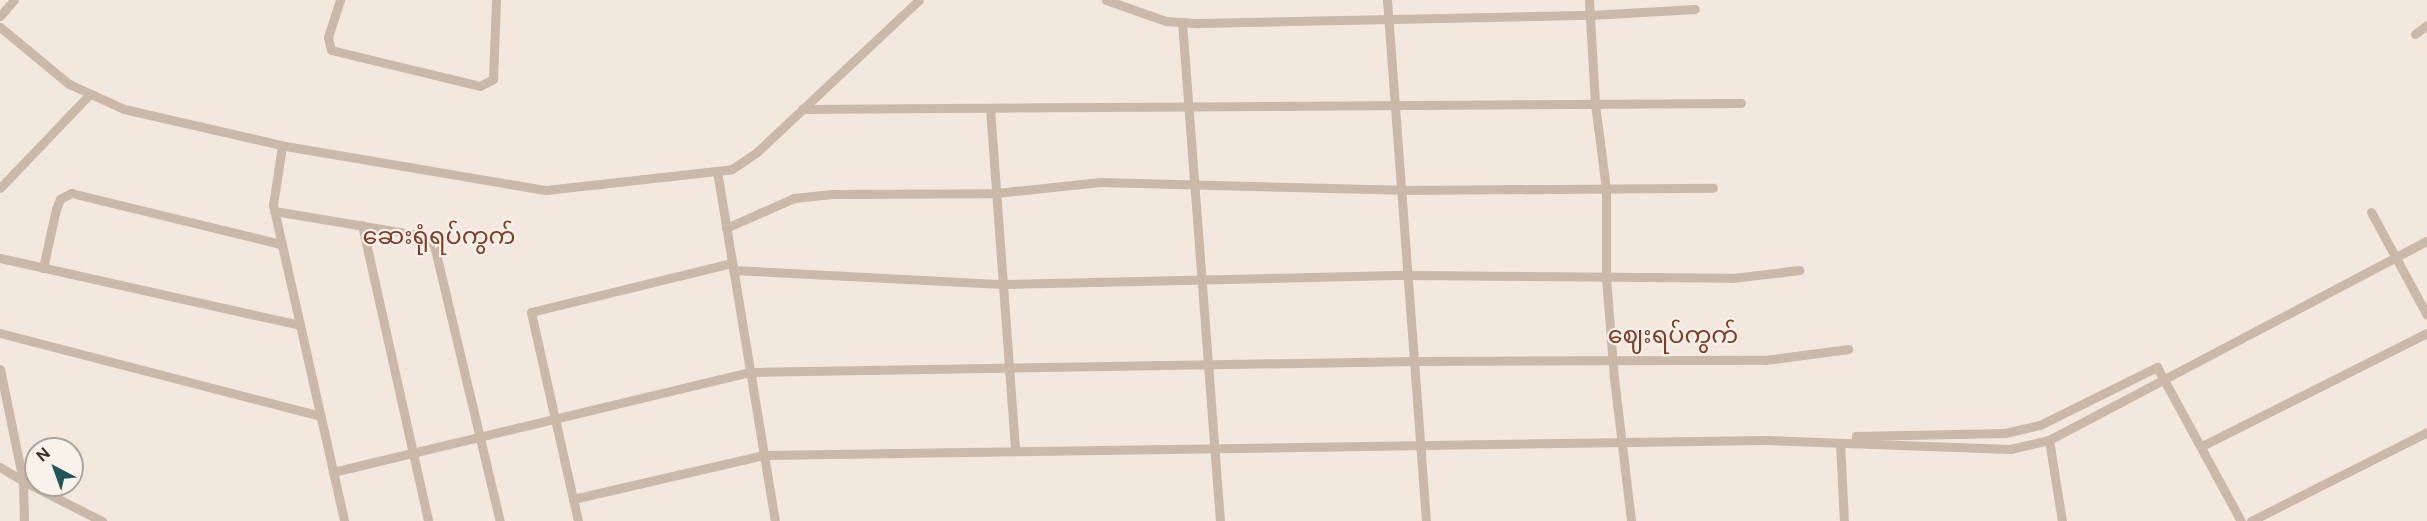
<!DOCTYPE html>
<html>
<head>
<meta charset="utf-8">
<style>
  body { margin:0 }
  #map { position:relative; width:2427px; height:521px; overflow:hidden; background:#f2e8dd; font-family:"DM Sans","Noto Sans Myanmar",sans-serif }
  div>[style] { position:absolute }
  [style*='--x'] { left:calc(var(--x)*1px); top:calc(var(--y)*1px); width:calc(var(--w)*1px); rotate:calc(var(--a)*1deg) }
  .minor>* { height:9px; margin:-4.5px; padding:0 4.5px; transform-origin:4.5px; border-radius:4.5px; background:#cab8a9 }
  span { translate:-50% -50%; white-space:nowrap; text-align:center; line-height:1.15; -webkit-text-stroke:4.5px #f9f2ea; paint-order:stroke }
  .quarter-label { font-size:24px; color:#853a24 }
  .north { position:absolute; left:24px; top:437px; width:60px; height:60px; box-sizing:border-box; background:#f9f2ea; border:2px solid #aba39d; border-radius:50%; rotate:319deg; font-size:16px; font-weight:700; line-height:24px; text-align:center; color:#372d29 }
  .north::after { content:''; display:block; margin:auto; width:21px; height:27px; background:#1f5558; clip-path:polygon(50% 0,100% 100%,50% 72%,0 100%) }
</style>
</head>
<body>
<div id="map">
  <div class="minor">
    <div style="--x:340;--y:0;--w:39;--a:108"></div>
    <div style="--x:328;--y:37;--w:13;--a:77"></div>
    <div style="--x:331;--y:50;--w:153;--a:13.6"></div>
    <div style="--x:480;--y:86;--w:15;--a:-28"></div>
    <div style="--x:493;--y:79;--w:79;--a:-87.8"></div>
    <div style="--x:1106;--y:0;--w:64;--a:19.3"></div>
    <div style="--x:1166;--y:21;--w:32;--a:4"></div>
    <div style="--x:1198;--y:23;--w:393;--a:-1.2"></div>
    <div style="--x:1591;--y:15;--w:104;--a:-3.3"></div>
    <div style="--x:1387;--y:0;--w:522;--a:85.72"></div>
    <div style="--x:1589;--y:0;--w:104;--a:86.7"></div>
    <div style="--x:1595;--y:104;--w:86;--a:82.6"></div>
    <div style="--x:1606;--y:189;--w:88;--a:90"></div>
    <div style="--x:1606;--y:277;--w:101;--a:85.5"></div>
    <div style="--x:1614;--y:378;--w:144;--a:83.2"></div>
    <div style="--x:0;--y:16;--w:21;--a:-49"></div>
    <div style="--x:1182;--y:22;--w:500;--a:85.65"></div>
    <div style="--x:0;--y:27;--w:89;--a:39.6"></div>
    <div style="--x:69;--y:84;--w:60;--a:24.4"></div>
    <div style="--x:124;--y:109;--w:165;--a:12.9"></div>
    <div style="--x:285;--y:146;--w:265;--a:9.6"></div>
    <div style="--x:546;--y:190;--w:187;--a:-6.4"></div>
    <div style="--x:732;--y:169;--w:30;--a:-34"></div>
    <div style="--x:757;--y:152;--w:222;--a:-43.2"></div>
    <div style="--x:2415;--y:34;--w:15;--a:-37"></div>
    <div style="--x:990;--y:108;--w:344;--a:85.8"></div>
    <div style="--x:802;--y:109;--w:939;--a:-0.37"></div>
    <div style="--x:282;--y:146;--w:60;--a:98.7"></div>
    <div style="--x:273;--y:205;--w:324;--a:77.3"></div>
    <div style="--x:717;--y:171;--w:355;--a:80.6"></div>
    <div style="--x:0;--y:188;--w:129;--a:-46.3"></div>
    <div style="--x:274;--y:211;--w:151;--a:9.5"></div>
    <div style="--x:423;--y:236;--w:14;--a:39"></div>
    <div style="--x:434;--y:245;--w:284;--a:76.6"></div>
    <div style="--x:2371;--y:212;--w:117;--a:61.5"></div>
    <div style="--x:362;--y:225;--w:303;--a:77.4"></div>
    <div style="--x:726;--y:228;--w:74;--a:-23.8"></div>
    <div style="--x:794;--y:198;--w:38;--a:-6"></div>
    <div style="--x:832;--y:194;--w:164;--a:-0.3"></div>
    <div style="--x:996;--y:193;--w:105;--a:-6"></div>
    <div style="--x:1100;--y:182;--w:300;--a:1.5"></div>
    <div style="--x:1400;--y:190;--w:313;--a:-0.4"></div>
    <div style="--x:0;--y:258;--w:307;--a:12.6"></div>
    <div style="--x:43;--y:268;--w:60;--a:-77.6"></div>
    <div style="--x:56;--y:209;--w:11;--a:-68"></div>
    <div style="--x:60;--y:199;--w:13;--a:-29"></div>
    <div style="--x:71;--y:193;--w:216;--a:13.7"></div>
    <div style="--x:733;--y:270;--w:270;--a:3"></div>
    <div style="--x:1003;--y:284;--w:404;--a:-1.3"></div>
    <div style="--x:1407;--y:275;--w:325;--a:0.5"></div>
    <div style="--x:1732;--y:278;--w:68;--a:-6.7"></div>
    <div style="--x:0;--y:333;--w:331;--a:14.5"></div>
    <div style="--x:0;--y:369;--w:114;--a:78.4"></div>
    <div style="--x:23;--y:481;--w:89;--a:26.9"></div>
    <div style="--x:2049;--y:440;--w:82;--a:80.9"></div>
    <div style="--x:1840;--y:443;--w:78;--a:87.1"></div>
    <div style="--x:1856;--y:443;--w:7;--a:-90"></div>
    <div style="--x:1856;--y:436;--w:149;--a:-1.2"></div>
    <div style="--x:2005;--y:433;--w:36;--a:-13"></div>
    <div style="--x:2040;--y:425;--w:131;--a:-26.4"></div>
    <div style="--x:2157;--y:367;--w:175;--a:61.4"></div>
    <div style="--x:2202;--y:446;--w:252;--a:-26.7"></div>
    <div style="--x:0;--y:467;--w:27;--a:31"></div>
    <div style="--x:23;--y:481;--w:40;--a:88.6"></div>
    <div style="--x:333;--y:472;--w:430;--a:-13.5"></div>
    <div style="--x:751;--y:372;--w:664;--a:-0.95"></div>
    <div style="--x:1415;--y:361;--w:350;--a:-0.2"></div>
    <div style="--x:1765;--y:360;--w:84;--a:-7.5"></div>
    <div style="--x:573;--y:499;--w:196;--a:-13"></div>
    <div style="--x:764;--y:455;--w:1002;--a:-0.86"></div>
    <div style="--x:1766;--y:440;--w:244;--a:2.1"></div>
    <div style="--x:2010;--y:449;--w:40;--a:-13"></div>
    <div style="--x:2049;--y:440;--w:427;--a:-27.8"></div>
    <div style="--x:578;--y:521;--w:214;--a:-102.7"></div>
    <div style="--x:531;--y:312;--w:207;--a:-13.7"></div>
    <div style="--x:2251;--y:521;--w:197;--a:-26.8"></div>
  </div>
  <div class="quarter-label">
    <span style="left:439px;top:236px">ဆေးရုံရပ်ကွက်</span>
    <span style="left:1673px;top:335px">ဈေးရပ်ကွက်</span>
  </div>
  <div class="north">N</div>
</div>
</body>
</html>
